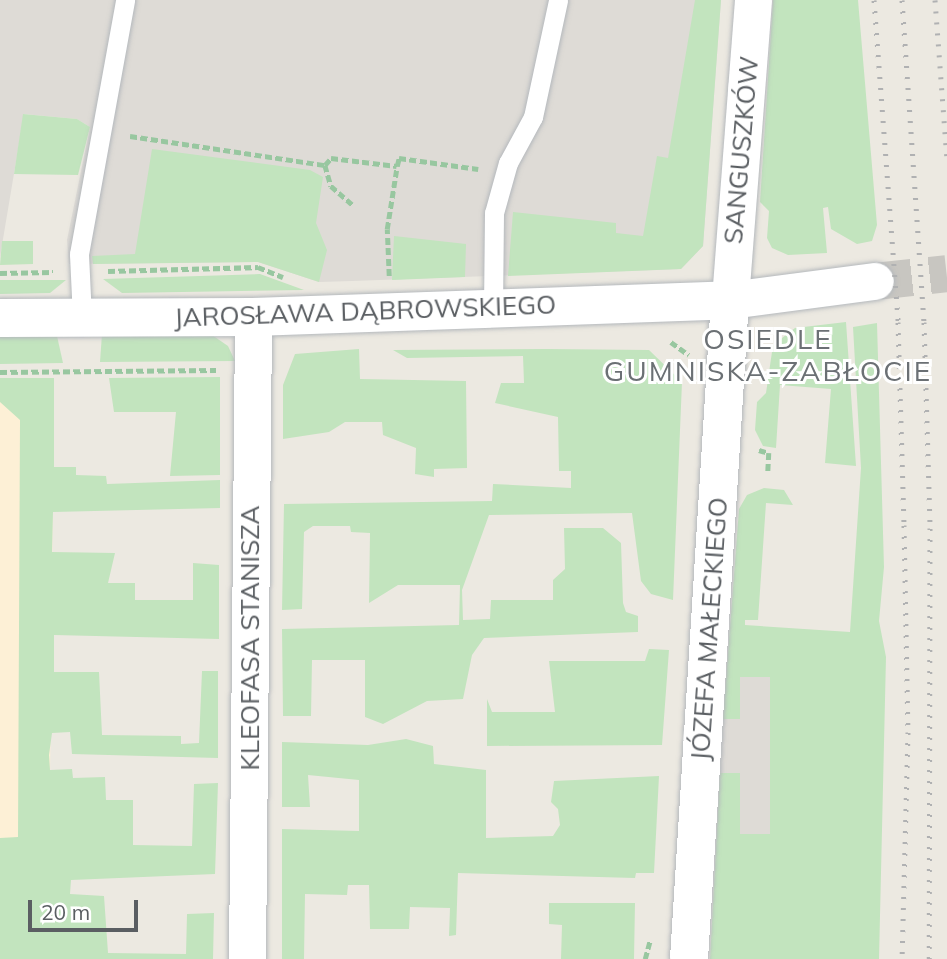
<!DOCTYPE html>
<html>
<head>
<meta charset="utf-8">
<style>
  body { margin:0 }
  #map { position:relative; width:947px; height:959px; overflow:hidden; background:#ece9e1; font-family:Mulish,sans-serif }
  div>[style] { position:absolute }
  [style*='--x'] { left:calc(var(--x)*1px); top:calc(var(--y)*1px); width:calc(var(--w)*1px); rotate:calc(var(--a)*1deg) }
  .commercial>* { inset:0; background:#fdf0d6 }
  .industrial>* { inset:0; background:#dedbd6 }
  .green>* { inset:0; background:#c2e4be }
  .street-tunnel>* { height:37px; margin-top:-18.5px; transform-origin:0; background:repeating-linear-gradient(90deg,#c8c6c1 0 37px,transparent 0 55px) }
  .path>* { height:4.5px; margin-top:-2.25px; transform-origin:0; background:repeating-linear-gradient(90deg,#98c7a0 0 7px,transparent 0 10.5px) }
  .roads { filter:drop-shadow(0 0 2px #b4b8bc) drop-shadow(0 0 2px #b4b8bc) }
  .lane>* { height:19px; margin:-9.5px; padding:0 9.5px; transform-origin:9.5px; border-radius:9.5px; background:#fff }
  .street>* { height:37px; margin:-18.5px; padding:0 18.5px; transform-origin:18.5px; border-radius:18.5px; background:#fff }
  .secondary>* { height:38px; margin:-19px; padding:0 19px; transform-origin:19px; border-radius:19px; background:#fff }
  .rail>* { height:5px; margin-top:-2.5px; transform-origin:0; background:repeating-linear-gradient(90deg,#b0b1b2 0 2px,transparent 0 11px) }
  span { translate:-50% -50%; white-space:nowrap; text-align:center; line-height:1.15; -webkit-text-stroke:6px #fff; paint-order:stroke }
  .street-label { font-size:26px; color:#5a5e62 }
  .neighbourhood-label { font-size:28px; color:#6b7074; letter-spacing:2px }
  .scale { position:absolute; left:28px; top:900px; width:110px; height:32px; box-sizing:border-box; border:4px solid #5a5e62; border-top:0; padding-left:9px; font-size:21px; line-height:24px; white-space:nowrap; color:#5a5e62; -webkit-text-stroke:5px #fff; paint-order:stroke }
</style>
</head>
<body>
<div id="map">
  <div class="commercial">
    <div style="clip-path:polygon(0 378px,54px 378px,49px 878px,0 879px)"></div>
  </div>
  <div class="industrial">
    <div style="clip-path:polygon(0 0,721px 0,703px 246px,681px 269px,352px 281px,319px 282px,258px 262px,69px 264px,67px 240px,90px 127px,77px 119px,24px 114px,0 257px)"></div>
    <div style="clip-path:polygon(739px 677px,770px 677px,770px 834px,740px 834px,740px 774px,720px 773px,723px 719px,740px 719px)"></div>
  </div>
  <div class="green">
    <div style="clip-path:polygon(695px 0,721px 0,703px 246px,681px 269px,508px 276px,513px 212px,616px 223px,616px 233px,643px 236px,657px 156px,668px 158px)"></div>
    <div style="clip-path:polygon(773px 0,858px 0,877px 225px,872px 241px,857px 244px,831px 229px,828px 207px,823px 208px,827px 253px,788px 255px,772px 248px,767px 238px,769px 211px,760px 202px)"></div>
    <div style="clip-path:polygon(23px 114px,77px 119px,90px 127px,78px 175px,14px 174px)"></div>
    <div style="clip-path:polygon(152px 149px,310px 170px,323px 177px,316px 223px,327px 250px,319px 282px,258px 262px,93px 264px,92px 256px,135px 254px)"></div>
    <div style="clip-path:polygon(394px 236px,466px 244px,465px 277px,392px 280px)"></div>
    <div style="clip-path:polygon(2px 241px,33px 241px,33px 264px,0 265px)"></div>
    <div style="clip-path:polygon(260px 274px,304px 290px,122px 293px,103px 279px)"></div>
    <div style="clip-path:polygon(0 280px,66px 280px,50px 293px,0 294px)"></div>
    <div style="clip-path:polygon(846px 322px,856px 466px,825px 463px,831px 389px,780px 385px,776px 448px,763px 446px,755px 430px,757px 402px,766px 393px,773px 345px,795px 328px)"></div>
    <div style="clip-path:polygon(877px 323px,884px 567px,879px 621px,886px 657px,879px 959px,710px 959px,720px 773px,740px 773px,740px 834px,770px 834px,770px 677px,740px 677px,740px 719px,723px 719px,739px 509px,747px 495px,764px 488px,784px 490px,793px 505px,766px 503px,758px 620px,745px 620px,745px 625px,850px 632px,861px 468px,853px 327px)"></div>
    <div style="clip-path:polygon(102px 334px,212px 335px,228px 346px,235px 361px,100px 362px)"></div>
    <div style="clip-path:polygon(0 336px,57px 336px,63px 363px,0 364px)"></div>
    <div style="clip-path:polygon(359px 349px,360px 379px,466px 381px,467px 468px,434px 469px,434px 477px,415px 474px,416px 448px,383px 435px,382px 422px,345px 422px,329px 432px,283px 439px,283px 385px,295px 354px)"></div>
    <div style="clip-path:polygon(546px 349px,649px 350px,682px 382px,673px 600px,651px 594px,641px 581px,632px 513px,489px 515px,462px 590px,463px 620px,490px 619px,491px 600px,553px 600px,553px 580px,565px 569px,564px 528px,603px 528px,621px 543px,623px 603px,626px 612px,638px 616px,638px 632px,484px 638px,472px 655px,463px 699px,427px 701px,383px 724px,365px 717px,365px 660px,312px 660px,311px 716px,283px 716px,282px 629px,459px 625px,460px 585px,398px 585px,369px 603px,370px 533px,351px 532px,350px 526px,313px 526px,304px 532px,302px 609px,282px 610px,284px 504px,492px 501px,493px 484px,571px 488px,571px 471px,559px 471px,558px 417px,495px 403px,501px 383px,524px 383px,523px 356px,407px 358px,393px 350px)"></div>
    <div style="clip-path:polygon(220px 377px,220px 475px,170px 476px,176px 412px,114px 412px,109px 378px)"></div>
    <div style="clip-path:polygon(0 378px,54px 378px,54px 467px,76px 467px,76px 475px,106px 476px,107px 484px,220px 480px,220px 508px,53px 512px,52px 552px,115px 553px,108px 583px,135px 583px,135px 600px,193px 600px,193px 563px,219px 565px,219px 639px,54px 635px,54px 672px,99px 672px,102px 735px,181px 736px,181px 744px,199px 743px,202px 671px,218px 671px,218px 758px,72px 754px,70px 732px,52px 733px,49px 755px,50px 770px,72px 769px,73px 778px,105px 777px,106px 800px,133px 800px,133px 845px,192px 846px,194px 784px,218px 783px,215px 874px,71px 880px,70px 894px,104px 896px,108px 953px,186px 954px,187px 914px,214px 913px,213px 959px,0 959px,0 838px,18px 837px,20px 420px,0 402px)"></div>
    <div style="clip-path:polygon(649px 649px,669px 650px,662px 745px,487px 746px,487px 699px,492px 712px,555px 712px,549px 661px,645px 661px)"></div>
    <div style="clip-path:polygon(406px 739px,433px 746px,434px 764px,486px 770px,486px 838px,553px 836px,560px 825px,558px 809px,551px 802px,554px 781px,659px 776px,654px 873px,636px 873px,635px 878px,458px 873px,456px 935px,449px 936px,450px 908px,410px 907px,409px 929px,370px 929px,369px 885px,348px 885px,347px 895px,305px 894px,304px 959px,282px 959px,282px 829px,359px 831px,359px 780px,308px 775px,310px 807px,282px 807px,282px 742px,368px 745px)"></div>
    <div style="clip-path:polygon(549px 903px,635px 903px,634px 959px,561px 959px,562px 925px,549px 924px)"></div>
  </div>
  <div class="street-tunnel">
    <div style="--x:875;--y:281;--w:72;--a:-6.3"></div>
  </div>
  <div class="path">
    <div style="--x:130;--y:136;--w:197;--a:8.5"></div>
    <div style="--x:325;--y:165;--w:22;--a:74"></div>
    <div style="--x:331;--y:186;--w:30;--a:41"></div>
    <div style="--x:325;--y:165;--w:9;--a:-49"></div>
    <div style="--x:331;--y:158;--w:66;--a:6.9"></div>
    <div style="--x:397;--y:166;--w:8;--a:-76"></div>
    <div style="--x:399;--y:158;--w:80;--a:7.9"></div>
    <div style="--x:108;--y:271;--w:150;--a:-1.5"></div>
    <div style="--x:258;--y:267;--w:27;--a:22"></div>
    <div style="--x:0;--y:273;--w:53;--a:-1.1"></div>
    <div style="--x:389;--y:276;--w:47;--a:-92.4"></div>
    <div style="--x:387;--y:229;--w:64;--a:-81"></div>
    <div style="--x:671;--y:342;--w:22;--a:36"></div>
    <div style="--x:0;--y:372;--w:216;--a:-0.5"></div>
    <div style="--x:759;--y:450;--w:10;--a:17"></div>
    <div style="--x:769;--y:453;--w:20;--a:93"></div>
    <div style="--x:645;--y:959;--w:20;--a:-75"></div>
  </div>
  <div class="roads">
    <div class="lane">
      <div style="--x:493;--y:309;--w:96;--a:-89.4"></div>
      <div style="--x:494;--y:213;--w:52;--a:-74.4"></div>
      <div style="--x:508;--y:163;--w:52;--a:-61.5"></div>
      <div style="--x:533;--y:117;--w:120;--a:-77.9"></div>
      <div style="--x:82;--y:318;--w:64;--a:-92.7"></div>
      <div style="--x:79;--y:254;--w:258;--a:-79.7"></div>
    </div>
    <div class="street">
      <div style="--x:753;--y:0;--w:301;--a:94.4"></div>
      <div style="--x:730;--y:300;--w:146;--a:-7.5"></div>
      <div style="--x:247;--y:959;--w:642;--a:-89.46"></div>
    </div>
    <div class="secondary">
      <div style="--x:0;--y:318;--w:253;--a:-0.2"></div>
      <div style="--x:253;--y:317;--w:477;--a:-2"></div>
      <div style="--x:730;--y:300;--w:660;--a:93.56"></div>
    </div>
  </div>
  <div class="rail">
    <div style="--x:874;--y:0;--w:323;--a:85.7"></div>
    <div style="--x:898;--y:322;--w:203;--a:88.3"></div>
    <div style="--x:904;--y:525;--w:207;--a:88.9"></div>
    <div style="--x:908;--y:732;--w:227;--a:91.5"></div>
    <div style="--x:902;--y:0;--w:323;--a:86.1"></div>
    <div style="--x:924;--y:322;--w:206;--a:88.3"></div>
    <div style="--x:930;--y:528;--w:431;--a:90.1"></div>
    <div style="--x:935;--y:0;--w:158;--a:85.7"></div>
  </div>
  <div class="street-label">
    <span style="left:741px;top:150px;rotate:-85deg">SANGUSZKÓW</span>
    <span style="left:365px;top:311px;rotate:-2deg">JAROSŁAWA DĄBROWSKIEGO</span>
    <span style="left:709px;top:629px;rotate:-86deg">JÓZEFA MAŁECKIEGO</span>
    <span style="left:250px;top:638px;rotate:-90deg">KLEOFASA STANISZA</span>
  </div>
  <div class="neighbourhood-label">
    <span style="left:768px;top:355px">OSIEDLE<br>GUMNISKA-ZABŁOCIE</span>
  </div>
  <div class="scale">20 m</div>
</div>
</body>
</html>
